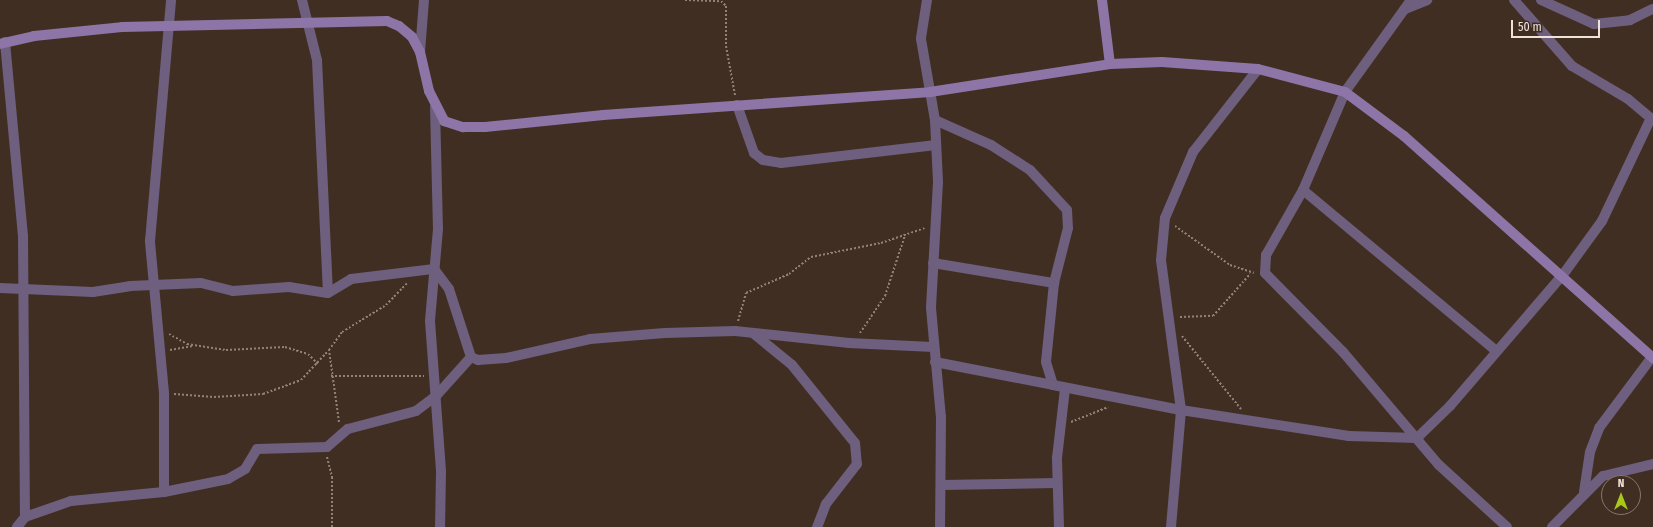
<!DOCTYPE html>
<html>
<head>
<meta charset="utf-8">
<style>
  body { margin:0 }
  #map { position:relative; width:1653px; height:527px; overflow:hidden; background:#412e22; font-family:"Fira Sans Condensed",sans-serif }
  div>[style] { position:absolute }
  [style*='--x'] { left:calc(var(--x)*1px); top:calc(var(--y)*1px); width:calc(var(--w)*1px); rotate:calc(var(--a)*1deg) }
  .path>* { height:2px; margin-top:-1px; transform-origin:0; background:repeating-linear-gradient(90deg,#918177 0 2px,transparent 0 4px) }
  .street>* { height:10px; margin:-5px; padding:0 5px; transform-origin:5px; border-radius:5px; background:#6d5f7d }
  .secondary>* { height:10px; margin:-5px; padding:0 5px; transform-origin:5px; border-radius:5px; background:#8d76a7 }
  span { translate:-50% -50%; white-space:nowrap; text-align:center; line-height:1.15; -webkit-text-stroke:3px #412e22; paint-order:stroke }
  .north { position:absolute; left:1601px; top:475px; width:40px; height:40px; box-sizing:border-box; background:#412e22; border:1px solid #87766c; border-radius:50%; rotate:0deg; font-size:11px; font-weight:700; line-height:16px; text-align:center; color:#efe2da }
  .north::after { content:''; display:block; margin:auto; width:14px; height:18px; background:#a9c719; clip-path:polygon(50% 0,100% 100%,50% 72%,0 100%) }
  .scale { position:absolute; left:1511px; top:20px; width:89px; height:18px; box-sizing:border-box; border:2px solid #efe2da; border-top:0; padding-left:5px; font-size:12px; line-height:14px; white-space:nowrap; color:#efe2da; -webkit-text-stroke:3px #412e22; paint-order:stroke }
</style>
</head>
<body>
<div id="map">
  <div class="path">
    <div style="--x:685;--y:0;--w:36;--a:2"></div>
    <div style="--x:721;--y:1;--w:7;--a:45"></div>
    <div style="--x:726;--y:6;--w:40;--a:90"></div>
    <div style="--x:726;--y:46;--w:50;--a:79.6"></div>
    <div style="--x:1175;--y:226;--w:67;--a:35.3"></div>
    <div style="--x:1230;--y:265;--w:25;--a:18"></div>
    <div style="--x:1180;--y:317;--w:33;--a:-2"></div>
    <div style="--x:1213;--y:316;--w:56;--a:-48.6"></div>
    <div style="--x:738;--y:321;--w:29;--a:-74"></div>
    <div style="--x:746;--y:293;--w:47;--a:-23.8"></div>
    <div style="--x:789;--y:274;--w:28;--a:-38"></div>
    <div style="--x:811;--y:257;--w:71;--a:-11.3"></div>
    <div style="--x:881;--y:243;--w:46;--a:-18.8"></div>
    <div style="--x:860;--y:333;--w:45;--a:-56"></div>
    <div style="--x:885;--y:296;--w:64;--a:-71.8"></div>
    <div style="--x:169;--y:334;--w:21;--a:29"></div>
    <div style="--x:187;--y:344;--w:39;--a:9"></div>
    <div style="--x:226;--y:350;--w:59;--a:-2.9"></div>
    <div style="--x:285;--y:347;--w:24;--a:17"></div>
    <div style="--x:308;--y:354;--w:14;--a:45"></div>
    <div style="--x:1182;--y:336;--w:94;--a:51.1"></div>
    <div style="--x:170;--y:350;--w:23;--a:-10"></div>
    <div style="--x:331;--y:376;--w:93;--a:0"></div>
    <div style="--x:174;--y:394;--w:40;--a:4.3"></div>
    <div style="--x:214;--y:397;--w:49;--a:-3.5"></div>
    <div style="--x:263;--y:394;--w:40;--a:-20.2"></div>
    <div style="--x:301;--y:380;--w:40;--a:-47"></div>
    <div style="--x:339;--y:422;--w:73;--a:-97.9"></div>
    <div style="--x:329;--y:350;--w:22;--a:-54"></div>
    <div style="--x:342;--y:332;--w:52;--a:-31.5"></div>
    <div style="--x:386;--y:305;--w:30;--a:-46"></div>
    <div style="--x:1071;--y:422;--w:40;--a:-22"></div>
    <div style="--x:327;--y:457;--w:21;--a:76"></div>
    <div style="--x:332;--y:477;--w:50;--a:90"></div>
  </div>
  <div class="street">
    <div style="--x:302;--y:0;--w:62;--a:76"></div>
    <div style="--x:317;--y:60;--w:233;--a:87.3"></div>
    <div style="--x:927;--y:0;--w:39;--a:99"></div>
    <div style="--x:921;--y:39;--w:82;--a:80.2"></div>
    <div style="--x:935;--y:120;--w:62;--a:87.2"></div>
    <div style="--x:938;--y:182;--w:126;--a:93.2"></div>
    <div style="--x:931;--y:308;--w:109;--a:84.8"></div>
    <div style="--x:941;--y:417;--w:110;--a:90.5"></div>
    <div style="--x:1411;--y:0;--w:113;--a:125.7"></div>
    <div style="--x:1345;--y:92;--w:107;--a:113.2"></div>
    <div style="--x:1303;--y:190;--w:75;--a:119.6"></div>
    <div style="--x:1266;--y:255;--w:18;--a:93"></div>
    <div style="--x:1265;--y:273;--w:111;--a:45.4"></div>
    <div style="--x:1343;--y:352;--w:148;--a:49.7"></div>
    <div style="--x:1439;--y:465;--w:92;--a:42.4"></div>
    <div style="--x:1514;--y:0;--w:88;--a:48.7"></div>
    <div style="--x:1572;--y:66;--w:65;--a:30.5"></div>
    <div style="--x:1628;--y:99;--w:33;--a:40"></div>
    <div style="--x:1541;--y:0;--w:58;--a:24.4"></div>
    <div style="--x:1594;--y:24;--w:36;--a:-6"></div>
    <div style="--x:1630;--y:20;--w:25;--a:-26"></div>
    <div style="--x:1405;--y:9;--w:24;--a:-22"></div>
    <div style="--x:5;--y:42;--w:195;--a:84.7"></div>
    <div style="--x:23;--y:236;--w:281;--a:89.6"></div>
    <div style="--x:420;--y:52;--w:52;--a:-85.6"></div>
    <div style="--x:737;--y:105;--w:51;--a:70.5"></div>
    <div style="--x:754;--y:153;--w:11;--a:38"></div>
    <div style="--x:763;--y:160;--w:18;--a:9"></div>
    <div style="--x:781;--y:163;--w:156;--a:-6.6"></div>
    <div style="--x:435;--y:107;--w:122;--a:88.6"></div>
    <div style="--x:438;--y:229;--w:92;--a:95"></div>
    <div style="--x:430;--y:321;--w:151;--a:85.8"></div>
    <div style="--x:441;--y:472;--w:55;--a:91"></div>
    <div style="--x:935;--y:120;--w:61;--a:24.1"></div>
    <div style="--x:991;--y:145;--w:46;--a:32.7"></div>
    <div style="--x:1030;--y:170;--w:54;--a:47.2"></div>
    <div style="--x:1067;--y:210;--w:18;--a:87"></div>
    <div style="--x:1068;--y:228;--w:57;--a:104.3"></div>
    <div style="--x:1054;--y:283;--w:79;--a:95.8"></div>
    <div style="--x:1046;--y:362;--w:24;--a:73"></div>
    <div style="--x:1053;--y:385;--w:130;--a:11.1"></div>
    <div style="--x:1181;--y:410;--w:170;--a:8.8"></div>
    <div style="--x:1349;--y:436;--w:68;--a:1.7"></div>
    <div style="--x:1417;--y:438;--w:46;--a:-44.1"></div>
    <div style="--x:1450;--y:406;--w:172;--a:-49.3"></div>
    <div style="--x:1562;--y:276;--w:68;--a:-54"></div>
    <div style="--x:1602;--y:221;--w:114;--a:-64.6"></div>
    <div style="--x:1303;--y:190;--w:251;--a:39.8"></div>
    <div style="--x:933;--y:263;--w:123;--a:9.4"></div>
    <div style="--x:0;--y:288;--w:93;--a:2.5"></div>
    <div style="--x:93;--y:292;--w:37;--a:-9"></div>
    <div style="--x:130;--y:286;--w:71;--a:-2.4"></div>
    <div style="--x:201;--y:283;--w:33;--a:14"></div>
    <div style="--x:233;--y:291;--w:56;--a:-4.1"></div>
    <div style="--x:289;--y:287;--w:39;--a:9"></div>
    <div style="--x:328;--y:293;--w:27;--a:-31"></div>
    <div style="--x:351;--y:279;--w:84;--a:-6.9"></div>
    <div style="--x:434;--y:269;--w:25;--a:53"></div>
    <div style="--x:449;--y:289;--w:71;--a:72.1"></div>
    <div style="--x:471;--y:357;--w:8;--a:23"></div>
    <div style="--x:478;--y:360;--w:28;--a:-4"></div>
    <div style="--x:506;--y:358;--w:86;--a:-12.7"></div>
    <div style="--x:590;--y:339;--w:75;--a:-4.6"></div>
    <div style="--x:665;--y:333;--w:70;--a:-1.6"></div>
    <div style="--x:735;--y:331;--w:115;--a:6"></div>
    <div style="--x:849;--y:343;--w:84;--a:2.7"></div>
    <div style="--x:754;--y:334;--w:49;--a:39.2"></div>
    <div style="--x:792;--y:365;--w:100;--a:51.1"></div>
    <div style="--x:855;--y:443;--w:21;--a:85"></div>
    <div style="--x:857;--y:464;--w:51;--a:127.8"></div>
    <div style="--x:826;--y:504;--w:25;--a:111"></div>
    <div style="--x:935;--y:362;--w:120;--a:11"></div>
    <div style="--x:941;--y:485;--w:115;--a:-1"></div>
    <div style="--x:164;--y:492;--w:99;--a:-90"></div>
    <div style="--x:164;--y:393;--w:153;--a:-95.3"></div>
    <div style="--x:150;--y:241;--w:242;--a:-85"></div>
    <div style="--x:1584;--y:492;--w:40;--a:-81.5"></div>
    <div style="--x:1590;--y:452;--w:26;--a:-69"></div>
    <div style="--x:1599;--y:428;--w:89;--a:-53.3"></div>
    <div style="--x:17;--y:527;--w:13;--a:-51"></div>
    <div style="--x:25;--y:517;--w:49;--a:-19.2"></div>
    <div style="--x:71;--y:501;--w:93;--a:-5.5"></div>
    <div style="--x:164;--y:492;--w:65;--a:-11.5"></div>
    <div style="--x:228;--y:479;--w:20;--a:-30"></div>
    <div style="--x:245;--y:469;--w:23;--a:-59"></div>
    <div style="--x:257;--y:449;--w:70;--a:-1.6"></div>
    <div style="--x:327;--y:447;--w:28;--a:-41"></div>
    <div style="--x:348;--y:429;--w:70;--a:-14.8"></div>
    <div style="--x:416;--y:411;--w:25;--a:-37"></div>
    <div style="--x:436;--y:396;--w:52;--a:-48.1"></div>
    <div style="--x:1059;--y:527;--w:69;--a:-91.7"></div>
    <div style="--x:1057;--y:458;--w:69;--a:-83.4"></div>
    <div style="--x:1171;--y:527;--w:117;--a:-85.1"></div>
    <div style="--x:1181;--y:410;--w:151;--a:-97.6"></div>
    <div style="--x:1161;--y:260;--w:42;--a:-84.6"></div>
    <div style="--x:1165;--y:218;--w:72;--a:-67"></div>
    <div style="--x:1193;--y:152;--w:105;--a:-51.9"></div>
    <div style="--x:1552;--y:527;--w:72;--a:-45"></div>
    <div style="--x:1603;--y:476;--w:51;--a:-13.5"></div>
  </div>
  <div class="secondary">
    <div style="--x:1102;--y:0;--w:64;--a:82.9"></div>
    <div style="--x:0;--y:44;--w:35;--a:-13"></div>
    <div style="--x:34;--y:36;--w:88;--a:-5.8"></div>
    <div style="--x:122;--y:27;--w:265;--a:-1.3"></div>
    <div style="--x:387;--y:21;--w:13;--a:23"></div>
    <div style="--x:399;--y:26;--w:17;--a:40"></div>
    <div style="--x:412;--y:37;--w:17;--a:62"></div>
    <div style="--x:420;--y:52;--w:40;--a:77"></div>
    <div style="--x:429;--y:91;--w:34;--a:63"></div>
    <div style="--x:444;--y:121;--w:20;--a:18"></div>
    <div style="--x:463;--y:127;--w:22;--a:0"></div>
    <div style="--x:485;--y:127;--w:119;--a:-5.8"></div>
    <div style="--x:603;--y:115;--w:328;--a:-4"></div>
    <div style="--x:930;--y:92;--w:182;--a:-8.8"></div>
    <div style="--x:1110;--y:64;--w:52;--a:-2.2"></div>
    <div style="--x:1162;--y:62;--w:96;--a:4.2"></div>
    <div style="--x:1258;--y:69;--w:90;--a:14.8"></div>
    <div style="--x:1345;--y:92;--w:74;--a:36.7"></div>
    <div style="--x:1404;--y:136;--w:334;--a:41.7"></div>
  </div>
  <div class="north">N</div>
  <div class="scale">50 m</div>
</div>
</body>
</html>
